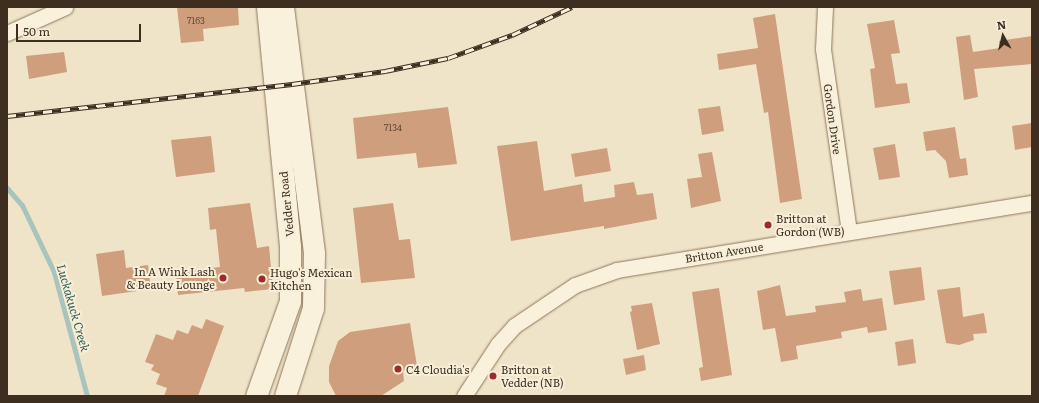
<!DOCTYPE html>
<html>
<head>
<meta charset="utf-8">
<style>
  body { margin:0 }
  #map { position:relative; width:1039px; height:403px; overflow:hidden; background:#f0e4c8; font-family:Literata,serif }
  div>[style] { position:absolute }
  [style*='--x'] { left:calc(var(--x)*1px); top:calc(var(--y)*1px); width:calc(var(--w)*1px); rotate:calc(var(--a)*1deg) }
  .stream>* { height:5px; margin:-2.5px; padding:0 2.5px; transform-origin:2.5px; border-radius:2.5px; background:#a9c4bc }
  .building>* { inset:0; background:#cf9f7d }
  .roads { filter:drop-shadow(0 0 1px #8d765c) drop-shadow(0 0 1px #8d765c) }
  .street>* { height:15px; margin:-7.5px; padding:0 7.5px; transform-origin:7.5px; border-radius:7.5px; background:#faf1dc }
  .secondary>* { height:21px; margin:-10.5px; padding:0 10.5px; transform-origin:10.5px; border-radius:10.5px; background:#faf1dc }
  .rail>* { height:4.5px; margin-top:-2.25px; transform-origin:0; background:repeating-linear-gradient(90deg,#f7eed8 0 9px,#3d2e20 0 18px); box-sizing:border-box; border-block:1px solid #3d2e20 }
  .dots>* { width:11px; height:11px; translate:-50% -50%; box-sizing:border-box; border:2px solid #f7eed8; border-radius:50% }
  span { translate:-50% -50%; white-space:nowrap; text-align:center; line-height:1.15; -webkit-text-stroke:4px #f7eed8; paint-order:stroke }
  .number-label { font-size:9px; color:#624a37 }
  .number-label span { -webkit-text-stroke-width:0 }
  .street-label { font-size:11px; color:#3d2e20 }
  .poi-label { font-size:11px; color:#3d2e20 }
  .left { translate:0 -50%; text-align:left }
  .right { translate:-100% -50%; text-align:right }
  .water-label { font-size:12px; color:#2f5d5a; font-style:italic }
  .frame { position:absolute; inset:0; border:8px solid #3d2e20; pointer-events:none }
  .north { position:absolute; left:983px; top:16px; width:40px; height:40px; -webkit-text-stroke:3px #f7eed8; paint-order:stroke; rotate:352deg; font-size:11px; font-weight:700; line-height:16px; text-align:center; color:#3d2e20 }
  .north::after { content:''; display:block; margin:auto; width:14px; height:18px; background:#3d2e20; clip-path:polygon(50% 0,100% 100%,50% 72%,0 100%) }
  .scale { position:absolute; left:16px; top:24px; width:125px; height:18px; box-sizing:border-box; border:2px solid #3d2e20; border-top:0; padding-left:5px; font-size:12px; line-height:14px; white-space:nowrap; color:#3d2e20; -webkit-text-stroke:3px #f7eed8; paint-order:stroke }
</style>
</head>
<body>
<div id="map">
  <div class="stream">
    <div style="--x:7;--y:188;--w:23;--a:49"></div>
    <div style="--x:22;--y:205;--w:74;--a:64.5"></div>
    <div style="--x:54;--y:272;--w:128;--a:75.1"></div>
  </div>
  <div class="building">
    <div style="clip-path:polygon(177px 7px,238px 7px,239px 25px,203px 29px,204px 41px,181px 43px)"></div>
    <div style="clip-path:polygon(775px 14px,802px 199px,780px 203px,768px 112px,764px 113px,756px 64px,719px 70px,717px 54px,758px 48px,753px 18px)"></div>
    <div style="clip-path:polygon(894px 20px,900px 53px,891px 54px,896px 84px,907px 83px,910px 103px,875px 108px,870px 69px,875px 68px,867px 24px)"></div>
    <div style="clip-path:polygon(970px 35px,973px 52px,1000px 48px,999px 41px,1032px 36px,1032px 64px,974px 69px,978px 97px,964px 100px,956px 37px)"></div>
    <div style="clip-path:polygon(64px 52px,67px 72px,29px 79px,26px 56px)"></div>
    <div style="clip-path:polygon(720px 106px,724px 131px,702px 135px,698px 109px)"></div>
    <div style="clip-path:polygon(448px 107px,457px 164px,418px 168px,416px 153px,357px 159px,353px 118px)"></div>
    <div style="clip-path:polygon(1032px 123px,1032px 147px,1015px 150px,1012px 126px)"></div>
    <div style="clip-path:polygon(955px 127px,960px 159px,966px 158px,968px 175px,949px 178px,946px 161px,935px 150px,926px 151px,923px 132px)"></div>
    <div style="clip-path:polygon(211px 136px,215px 172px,176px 177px,171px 140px)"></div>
    <div style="clip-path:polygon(537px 141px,544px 191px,582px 184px,584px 202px,615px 197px,614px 185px,634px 182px,637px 195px,653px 193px,657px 219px,604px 229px,604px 226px,511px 241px,497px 146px)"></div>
    <div style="clip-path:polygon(895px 144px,900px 177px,879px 180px,873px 148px)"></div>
    <div style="clip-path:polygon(607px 148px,611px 171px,575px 177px,571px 154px)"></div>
    <div style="clip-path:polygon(712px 152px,721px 201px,691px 208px,687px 179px,702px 177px,698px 154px)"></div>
    <div style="clip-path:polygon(250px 203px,257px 248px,269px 246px,273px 289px,245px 292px,244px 288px,178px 295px,176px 272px,220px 267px,216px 229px,210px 230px,208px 208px)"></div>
    <div style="clip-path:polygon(393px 203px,399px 240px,410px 239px,415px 278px,361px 283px,353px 208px)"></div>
    <div style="clip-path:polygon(124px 250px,126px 268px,148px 265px,151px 289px,102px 296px,96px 254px)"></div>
    <div style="clip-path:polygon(921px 267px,925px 300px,894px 305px,889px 271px)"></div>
    <div style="clip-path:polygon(780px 285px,786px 316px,816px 312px,815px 306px,846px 302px,844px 292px,861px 289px,863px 301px,882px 298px,887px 330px,868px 333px,867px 327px,841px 332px,842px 338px,796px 346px,798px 359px,781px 362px,775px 328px,763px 330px,757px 291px)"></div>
    <div style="clip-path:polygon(960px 287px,963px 317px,984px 313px,987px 333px,973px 334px,974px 340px,959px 345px,946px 343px,937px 290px)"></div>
    <div style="clip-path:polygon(719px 288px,732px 375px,701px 381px,699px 368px,703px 367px,692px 292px)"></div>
    <div style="clip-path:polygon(652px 303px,660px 344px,637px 350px,630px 312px,632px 311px,631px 306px)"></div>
    <div style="clip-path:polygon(206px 319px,224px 326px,198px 396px,164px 396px,167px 388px,156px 384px,160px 374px,151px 370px,154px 365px,145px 362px,156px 334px,173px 340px,177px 330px,188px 334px,192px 325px,202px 329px)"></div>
    <div style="clip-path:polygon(410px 323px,417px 366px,403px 371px,404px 381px,381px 396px,336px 396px,329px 382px,329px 366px,338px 341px,350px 332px)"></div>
    <div style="clip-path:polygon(913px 339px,916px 363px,898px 366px,895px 342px)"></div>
    <div style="clip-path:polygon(644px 355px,646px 370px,626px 375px,623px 359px)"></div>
  </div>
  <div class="roads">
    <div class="street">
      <div style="--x:825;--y:7;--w:42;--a:92.7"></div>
      <div style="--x:823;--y:49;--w:184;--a:81.9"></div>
      <div style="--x:7;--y:33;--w:64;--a:-24.1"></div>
      <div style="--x:464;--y:396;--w:62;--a:-56.8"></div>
      <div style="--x:498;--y:344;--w:24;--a:-48"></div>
      <div style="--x:514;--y:326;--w:73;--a:-33.9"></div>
      <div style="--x:575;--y:285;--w:45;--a:-19.7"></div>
      <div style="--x:617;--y:270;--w:420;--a:-9.2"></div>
    </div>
    <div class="secondary">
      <div style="--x:283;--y:7;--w:249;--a:82.8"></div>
      <div style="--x:314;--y:254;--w:54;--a:91.1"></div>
      <div style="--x:313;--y:308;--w:92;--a:107.7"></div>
      <div style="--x:256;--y:396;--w:101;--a:-70.3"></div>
      <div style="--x:290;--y:301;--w:55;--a:-90"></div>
      <div style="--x:290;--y:246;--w:240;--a:-95.5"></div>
    </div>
  </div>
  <div class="rail">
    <div style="--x:7;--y:116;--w:287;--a:-6.4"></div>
    <div style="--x:292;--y:84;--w:94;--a:-8"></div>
    <div style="--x:385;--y:71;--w:64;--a:-11.7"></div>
    <div style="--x:448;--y:58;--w:68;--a:-19.8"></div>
    <div style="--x:512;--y:35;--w:66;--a:-25"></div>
  </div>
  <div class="dots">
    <div style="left:768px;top:225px;background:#9e2a2b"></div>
    <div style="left:223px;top:278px;background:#9e2a2b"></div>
    <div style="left:262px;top:279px;background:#9e2a2b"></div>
    <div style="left:398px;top:369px;background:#9e2a2b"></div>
    <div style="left:493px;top:376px;background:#9e2a2b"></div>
  </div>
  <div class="number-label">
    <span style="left:196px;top:20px">7163</span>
    <span style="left:393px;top:127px">7134</span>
  </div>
  <div class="street-label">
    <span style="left:833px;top:119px;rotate:82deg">Gordon Drive</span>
    <span style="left:286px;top:204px;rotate:-96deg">Vedder Road</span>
    <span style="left:724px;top:252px;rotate:-9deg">Britton Avenue</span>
  </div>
  <div class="poi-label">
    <span class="left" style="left:776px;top:225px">Britton at<br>Gordon (WB)</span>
    <span class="right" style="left:215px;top:278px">In A Wink Lash<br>&amp; Beauty Lounge</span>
    <span class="left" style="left:270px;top:279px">Hugo's Mexican<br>Kitchen</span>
    <span class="left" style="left:406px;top:369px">C4 Cloudia's</span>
    <span class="left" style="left:501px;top:376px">Britton at<br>Vedder (NB)</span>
  </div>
  <div class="water-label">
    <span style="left:73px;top:308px;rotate:74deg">Luckakuck Creek</span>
  </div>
  <div class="frame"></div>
  <div class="north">N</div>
  <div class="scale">50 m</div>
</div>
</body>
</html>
